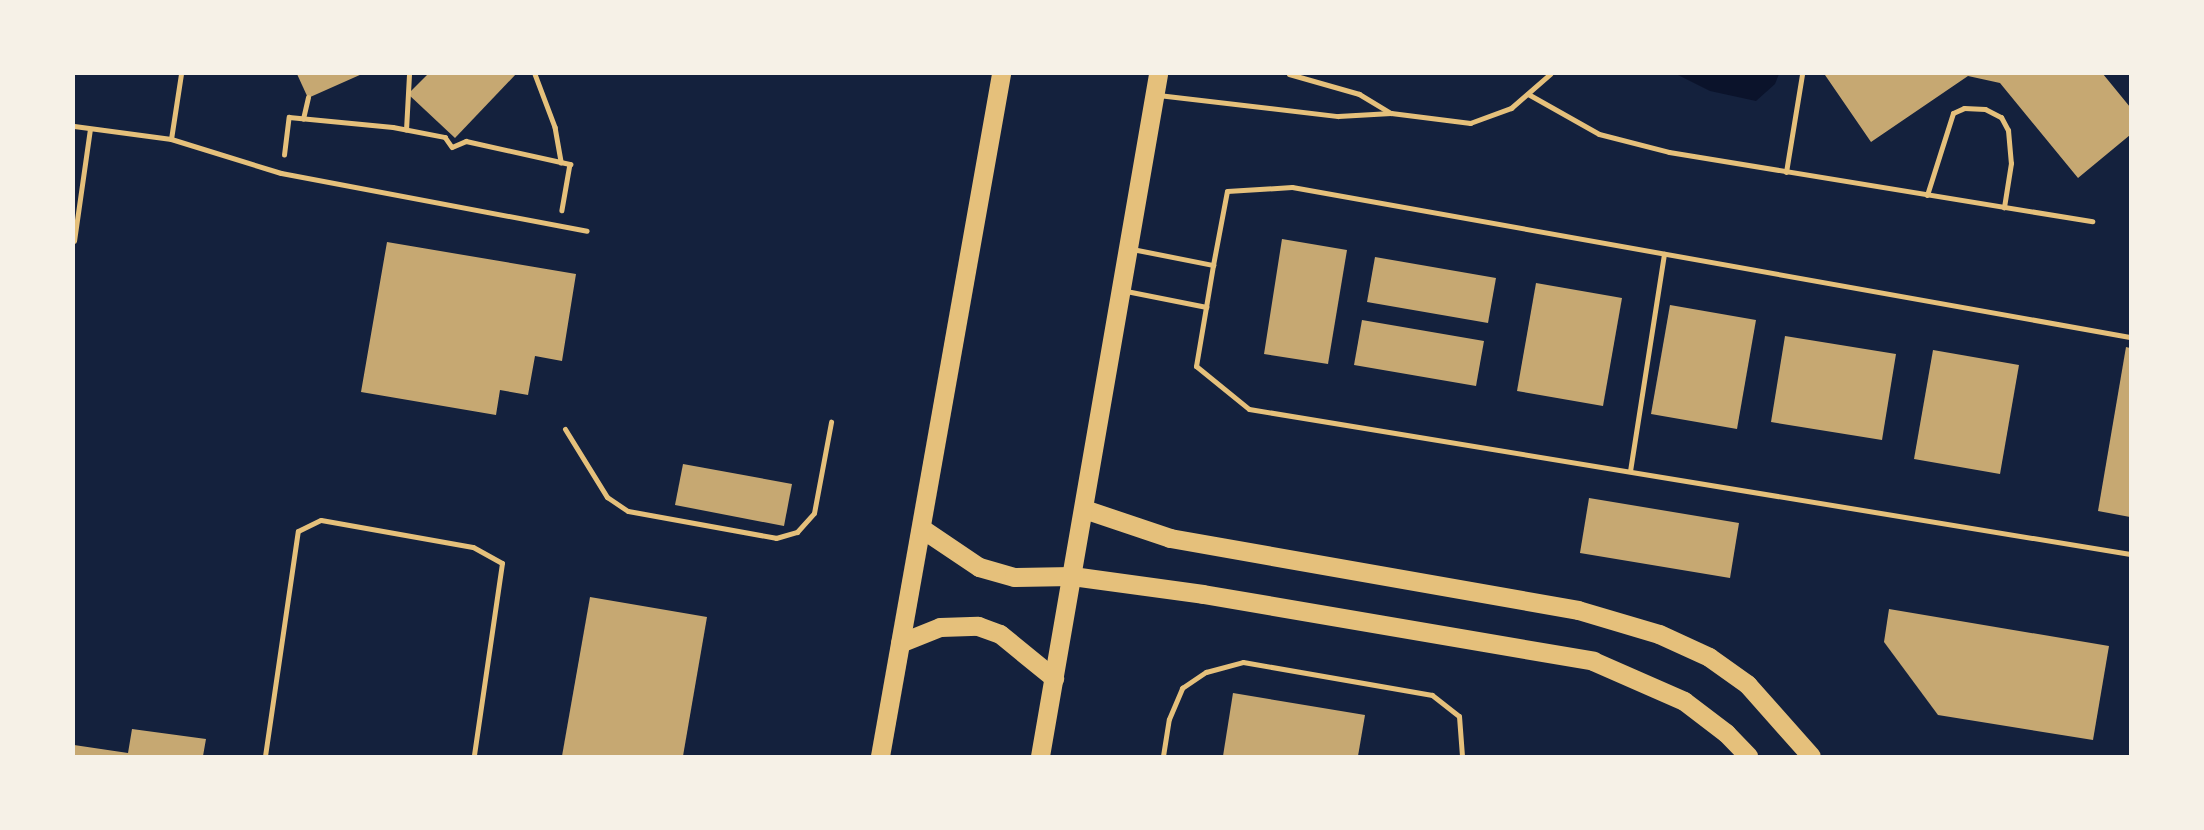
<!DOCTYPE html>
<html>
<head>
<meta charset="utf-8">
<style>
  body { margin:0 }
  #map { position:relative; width:2204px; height:830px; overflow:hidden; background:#14213d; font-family:Commissioner,sans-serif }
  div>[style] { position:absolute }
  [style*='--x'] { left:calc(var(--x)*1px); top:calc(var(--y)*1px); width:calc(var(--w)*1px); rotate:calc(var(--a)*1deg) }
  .water>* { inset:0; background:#0b132b }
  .building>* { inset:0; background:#c6a872 }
  .path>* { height:4.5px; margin:-2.25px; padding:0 2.25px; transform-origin:2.25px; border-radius:2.25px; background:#e5c07b }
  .service>* { height:5px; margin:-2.5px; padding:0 2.5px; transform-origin:2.5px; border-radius:2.5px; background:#e5c07b }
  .trunk>* { height:19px; margin:-9.5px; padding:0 9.5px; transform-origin:9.5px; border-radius:9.5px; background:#e5c07b }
  span { translate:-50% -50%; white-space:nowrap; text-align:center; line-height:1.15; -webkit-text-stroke:5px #f6f1e7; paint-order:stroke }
  .frame { position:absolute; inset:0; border:75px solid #f6f1e7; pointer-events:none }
</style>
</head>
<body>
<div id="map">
  <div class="water">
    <div style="clip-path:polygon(1676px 74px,1779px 74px,1775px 84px,1756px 101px,1710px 91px)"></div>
  </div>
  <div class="building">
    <div style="clip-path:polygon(297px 74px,362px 74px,308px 98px)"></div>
    <div style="clip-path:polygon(428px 74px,516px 74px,455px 138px,408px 94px)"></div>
    <div style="clip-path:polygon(2103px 74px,2130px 107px,2130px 135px,2078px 178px,2000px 83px,1968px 76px,1871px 142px,1825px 75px)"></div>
    <div style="clip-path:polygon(1282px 239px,1347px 250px,1328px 364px,1264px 354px)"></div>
    <div style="clip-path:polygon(387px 242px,576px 274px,562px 361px,535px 356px,528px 395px,500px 390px,496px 415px,361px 392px)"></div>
    <div style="clip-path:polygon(1375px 257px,1496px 278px,1488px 323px,1367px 302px)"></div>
    <div style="clip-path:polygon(1536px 283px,1622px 298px,1603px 406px,1517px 391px)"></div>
    <div style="clip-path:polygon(1670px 305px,1756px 320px,1737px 429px,1651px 414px)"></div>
    <div style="clip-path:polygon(1362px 320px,1484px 341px,1476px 386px,1354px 365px)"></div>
    <div style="clip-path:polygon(1785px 336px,1896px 354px,1882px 440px,1771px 422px)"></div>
    <div style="clip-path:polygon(2126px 347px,2130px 348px,2130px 517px,2098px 511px)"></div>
    <div style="clip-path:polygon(1933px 350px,2019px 365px,2000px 474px,1914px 459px)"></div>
    <div style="clip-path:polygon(683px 464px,792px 484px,784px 526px,675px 505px)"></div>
    <div style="clip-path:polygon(1589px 498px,1739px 523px,1730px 578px,1580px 553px)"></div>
    <div style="clip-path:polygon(590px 597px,707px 617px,683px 756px,562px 756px)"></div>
    <div style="clip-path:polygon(1889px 609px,2109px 646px,2093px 740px,1938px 715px,1884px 642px)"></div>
    <div style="clip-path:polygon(1233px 693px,1365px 715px,1358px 756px,1223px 756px)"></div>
    <div style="clip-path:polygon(132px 729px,206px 739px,203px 756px,74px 756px,74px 745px,128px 753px)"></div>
  </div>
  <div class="path">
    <div style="--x:535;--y:74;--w:57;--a:69.3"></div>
    <div style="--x:555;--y:127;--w:36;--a:80"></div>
    <div style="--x:303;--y:119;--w:22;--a:-77"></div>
    <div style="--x:406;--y:130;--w:56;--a:-86.9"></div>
    <div style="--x:284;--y:155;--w:38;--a:-83"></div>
    <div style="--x:289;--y:117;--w:104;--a:5.5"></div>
    <div style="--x:393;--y:127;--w:53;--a:10.9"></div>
    <div style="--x:445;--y:137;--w:12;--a:55"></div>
    <div style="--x:452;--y:147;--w:15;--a:-23"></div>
    <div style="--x:466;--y:141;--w:107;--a:12.5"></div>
    <div style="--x:570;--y:164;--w:47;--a:99.9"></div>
  </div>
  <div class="service">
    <div style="--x:1289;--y:74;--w:73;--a:15.9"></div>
    <div style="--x:1359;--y:94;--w:37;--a:31"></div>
    <div style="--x:1528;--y:94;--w:81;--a:29.4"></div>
    <div style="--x:1599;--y:134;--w:72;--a:14.4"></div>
    <div style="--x:1669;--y:152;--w:429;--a:9.3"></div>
    <div style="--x:1158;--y:95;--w:181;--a:6.7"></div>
    <div style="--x:1338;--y:116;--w:53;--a:-3.2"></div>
    <div style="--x:1391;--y:113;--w:80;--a:7.2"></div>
    <div style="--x:1470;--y:123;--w:44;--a:-20.1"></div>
    <div style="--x:1511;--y:108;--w:52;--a:-41.1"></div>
    <div style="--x:74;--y:126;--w:98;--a:7.6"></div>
    <div style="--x:171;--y:139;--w:115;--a:17.2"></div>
    <div style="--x:281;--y:173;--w:311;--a:10.7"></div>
    <div style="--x:171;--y:139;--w:66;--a:-81.3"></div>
    <div style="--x:1786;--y:172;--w:99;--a:-80.7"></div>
    <div style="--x:1927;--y:195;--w:86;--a:-72.4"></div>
    <div style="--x:1953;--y:113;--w:12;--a:-24"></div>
    <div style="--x:1964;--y:108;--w:21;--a:3"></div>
    <div style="--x:1985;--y:109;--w:18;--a:27"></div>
    <div style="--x:2001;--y:117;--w:15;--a:62"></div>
    <div style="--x:2008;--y:130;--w:33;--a:85"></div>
    <div style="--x:2011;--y:163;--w:45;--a:99"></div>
    <div style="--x:74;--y:241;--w:113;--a:-81.9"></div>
    <div style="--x:1132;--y:249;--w:83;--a:11.2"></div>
    <div style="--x:1213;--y:265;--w:75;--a:-79.3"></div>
    <div style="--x:1227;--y:191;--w:65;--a:-3.5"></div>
    <div style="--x:1292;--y:187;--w:851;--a:10.15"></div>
    <div style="--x:1126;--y:291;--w:82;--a:11.3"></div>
    <div style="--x:1206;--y:307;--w:60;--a:99.6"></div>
    <div style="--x:1196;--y:366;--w:68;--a:39.1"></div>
    <div style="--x:1249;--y:409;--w:893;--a:9.35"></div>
    <div style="--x:1206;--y:307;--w:43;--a:-80.5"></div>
    <div style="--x:565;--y:429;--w:80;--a:58.3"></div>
    <div style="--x:607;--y:497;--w:25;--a:34"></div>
    <div style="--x:628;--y:511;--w:150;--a:10.3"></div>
    <div style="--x:776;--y:538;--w:22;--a:-16"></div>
    <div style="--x:797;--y:532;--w:25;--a:-48"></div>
    <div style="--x:814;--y:513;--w:93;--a:-79.4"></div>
    <div style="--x:1630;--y:471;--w:220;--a:-81.1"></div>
    <div style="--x:265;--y:756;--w:227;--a:-81.7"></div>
    <div style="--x:298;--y:531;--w:25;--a:-26"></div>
    <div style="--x:321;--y:520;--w:154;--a:10.1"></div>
    <div style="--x:473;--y:547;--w:33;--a:29"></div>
    <div style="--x:502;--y:563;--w:195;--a:98.3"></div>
    <div style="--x:1163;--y:756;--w:37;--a:-81"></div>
    <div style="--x:1169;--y:719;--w:34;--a:-67"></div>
    <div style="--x:1182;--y:688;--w:29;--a:-34"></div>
    <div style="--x:1206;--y:672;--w:38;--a:-15"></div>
    <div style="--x:1243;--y:662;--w:192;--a:9.9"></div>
    <div style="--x:1432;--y:695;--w:34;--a:38"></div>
    <div style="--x:1459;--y:716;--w:40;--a:85.7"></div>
  </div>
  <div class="trunk">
    <div style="--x:1084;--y:509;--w:91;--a:18.6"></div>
    <div style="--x:1170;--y:538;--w:414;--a:10"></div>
    <div style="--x:1578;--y:610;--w:84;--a:16.5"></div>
    <div style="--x:1659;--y:634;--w:55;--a:24.7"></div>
    <div style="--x:1709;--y:657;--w:47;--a:35.4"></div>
    <div style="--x:1747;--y:684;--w:96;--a:48.4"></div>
    <div style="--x:921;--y:528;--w:70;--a:33.9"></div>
    <div style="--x:979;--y:567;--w:36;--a:16"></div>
    <div style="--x:1014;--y:577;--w:58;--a:-1"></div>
    <div style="--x:1072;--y:576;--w:132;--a:7.8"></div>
    <div style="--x:1203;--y:594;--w:396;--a:9.7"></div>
    <div style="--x:1593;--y:661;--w:99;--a:23.7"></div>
    <div style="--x:1684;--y:701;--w:53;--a:37.3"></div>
    <div style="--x:1726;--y:733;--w:32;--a:46"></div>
    <div style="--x:900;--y:643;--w:43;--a:-21.8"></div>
    <div style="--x:940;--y:627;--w:38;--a:-2"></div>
    <div style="--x:978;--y:626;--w:23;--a:20"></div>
    <div style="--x:1000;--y:634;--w:70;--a:39.2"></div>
    <div style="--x:880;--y:756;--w:693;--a:-79.94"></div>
    <div style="--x:1040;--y:756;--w:692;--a:-80.18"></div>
  </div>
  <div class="frame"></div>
</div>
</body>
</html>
